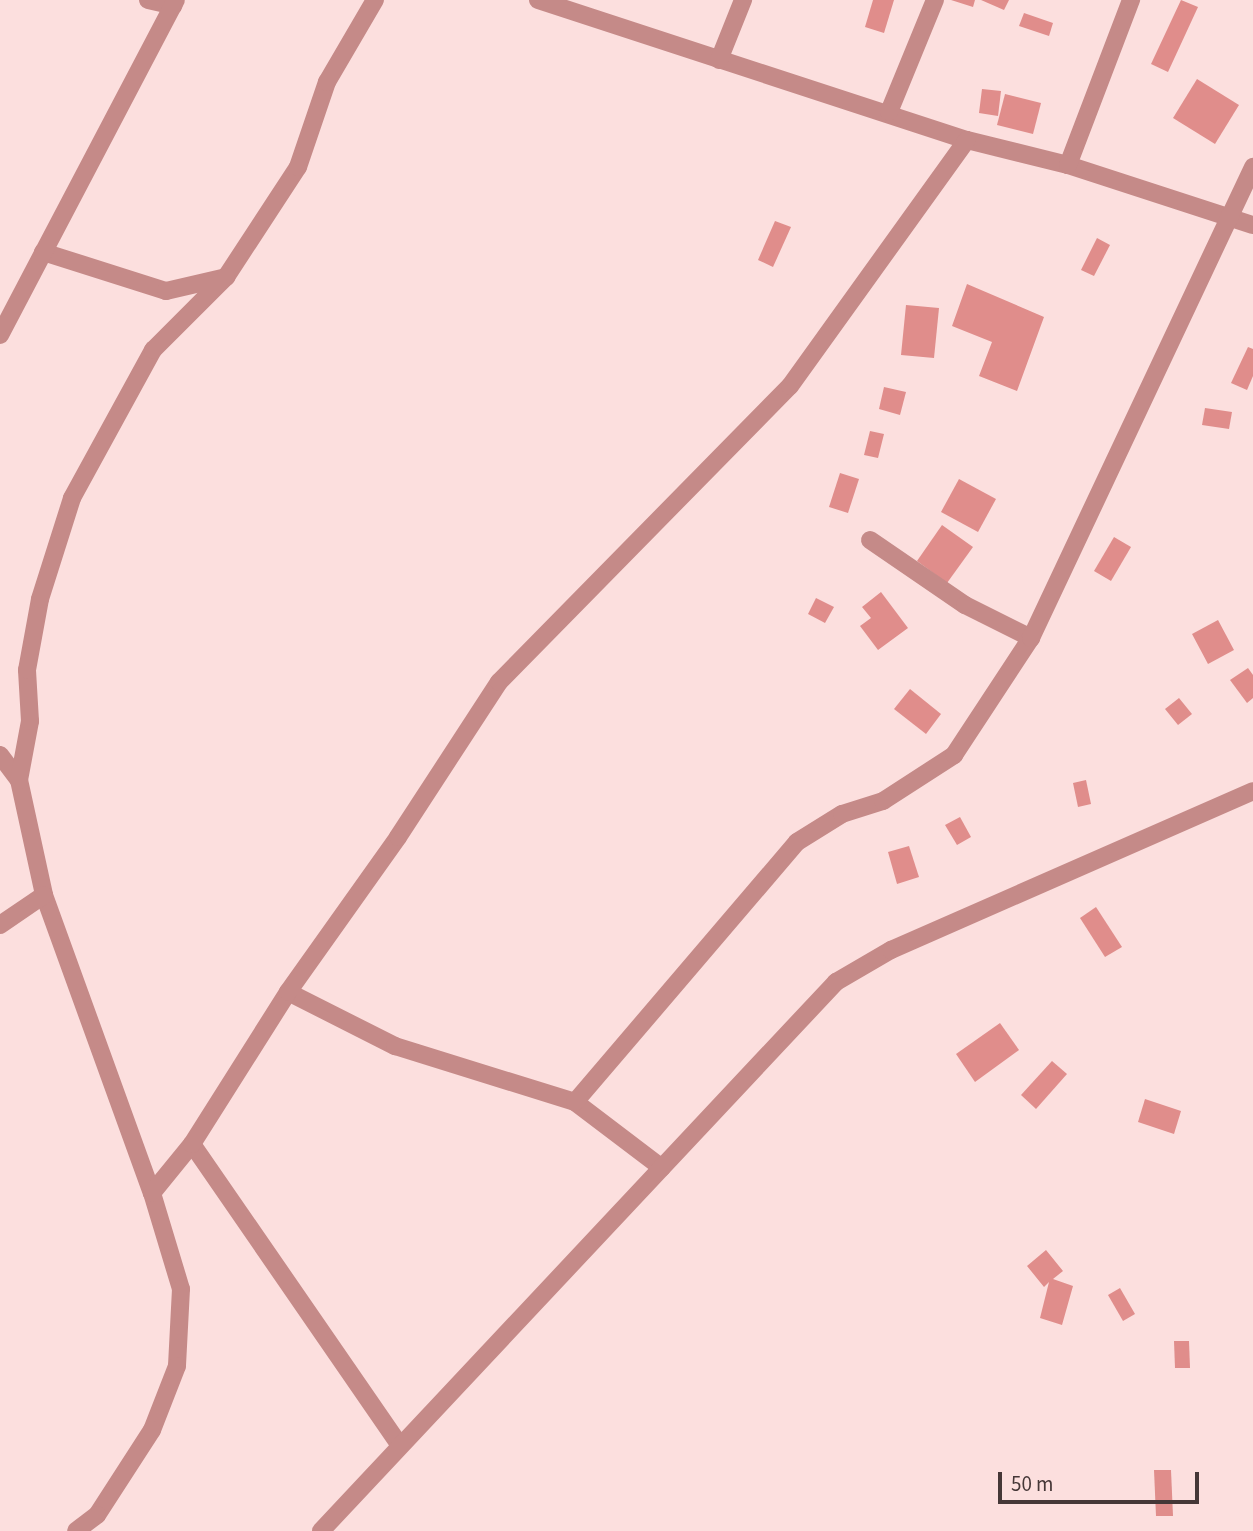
<!DOCTYPE html>
<html>
<head>
<meta charset="utf-8">
<style>
  body { margin:0 }
  #map { position:relative; width:1253px; height:1531px; overflow:hidden; background:#fcdfde; font-family:"Source Sans 3",sans-serif }
  div>[style] { position:absolute }
  [style*='--x'] { left:calc(var(--x)*1px); top:calc(var(--y)*1px); width:calc(var(--w)*1px); rotate:calc(var(--a)*1deg) }
  .building>* { inset:0; background:#e08d8b }
  .minor>* { height:18px; margin:-9px; padding:0 9px; transform-origin:9px; border-radius:9px; background:#c58a88 }
  span { translate:-50% -50%; white-space:nowrap; text-align:center; line-height:1.15; -webkit-text-stroke:5px #fcdfde; paint-order:stroke }
  .scale { position:absolute; left:998px; top:1472px; width:201px; height:32px; box-sizing:border-box; border:4px solid #453737; border-top:0; padding-left:9px; font-size:21px; line-height:24px; white-space:nowrap; color:#453737; -webkit-text-stroke:5px #fcdfde; paint-order:stroke }
</style>
</head>
<body>
<div id="map">
  <div class="building">
    <div style="clip-path:polygon(873px 0,894px 0,884px 33px,865px 27px)"></div>
    <div style="clip-path:polygon(951px 0,975px 0,973px 7px)"></div>
    <div style="clip-path:polygon(981px 0,1009px 0,1004px 10px)"></div>
    <div style="clip-path:polygon(1181px 0,1198px 7px,1168px 72px,1151px 64px)"></div>
    <div style="clip-path:polygon(1024px 13px,1053px 23px,1049px 36px,1019px 26px)"></div>
    <div style="clip-path:polygon(1197px 79px,1239px 105px,1215px 144px,1173px 118px)"></div>
    <div style="clip-path:polygon(982px 89px,1001px 91px,998px 116px,979px 113px)"></div>
    <div style="clip-path:polygon(1005px 94px,1041px 103px,1033px 134px,997px 125px)"></div>
    <div style="clip-path:polygon(775px 221px,791px 227px,773px 267px,758px 260px)"></div>
    <div style="clip-path:polygon(1097px 238px,1110px 245px,1094px 276px,1081px 270px)"></div>
    <div style="clip-path:polygon(967px 284px,1044px 317px,1017px 391px,979px 376px,992px 342px,952px 326px)"></div>
    <div style="clip-path:polygon(906px 305px,939px 308px,934px 358px,901px 355px)"></div>
    <div style="clip-path:polygon(1248px 347px,1253px 349px,1253px 376px,1247px 390px,1231px 383px)"></div>
    <div style="clip-path:polygon(884px 387px,906px 392px,900px 415px,879px 409px)"></div>
    <div style="clip-path:polygon(1205px 408px,1232px 412px,1229px 429px,1202px 425px)"></div>
    <div style="clip-path:polygon(870px 431px,884px 434px,878px 458px,864px 455px)"></div>
    <div style="clip-path:polygon(840px 473px,859px 479px,848px 513px,829px 507px)"></div>
    <div style="clip-path:polygon(959px 479px,996px 499px,978px 532px,941px 512px)"></div>
    <div style="clip-path:polygon(942px 525px,973px 547px,947px 583px,917px 561px)"></div>
    <div style="clip-path:polygon(1114px 537px,1131px 547px,1111px 581px,1094px 571px)"></div>
    <div style="clip-path:polygon(881px 592px,908px 628px,878px 650px,860px 626px,871px 618px,862px 607px)"></div>
    <div style="clip-path:polygon(816px 598px,834px 607px,825px 623px,808px 614px)"></div>
    <div style="clip-path:polygon(1218px 620px,1234px 650px,1208px 664px,1192px 634px)"></div>
    <div style="clip-path:polygon(1248px 668px,1253px 675px,1253px 698px,1247px 703px,1230px 680px)"></div>
    <div style="clip-path:polygon(910px 689px,941px 714px,926px 734px,894px 709px)"></div>
    <div style="clip-path:polygon(1179px 698px,1192px 714px,1178px 725px,1165px 709px)"></div>
    <div style="clip-path:polygon(1086px 780px,1091px 804px,1078px 807px,1073px 783px)"></div>
    <div style="clip-path:polygon(960px 817px,971px 837px,957px 845px,945px 825px)"></div>
    <div style="clip-path:polygon(909px 846px,919px 877px,897px 884px,888px 852px)"></div>
    <div style="clip-path:polygon(1096px 907px,1122px 947px,1105px 957px,1080px 918px)"></div>
    <div style="clip-path:polygon(1000px 1023px,1019px 1050px,975px 1082px,956px 1054px)"></div>
    <div style="clip-path:polygon(1052px 1061px,1067px 1074px,1036px 1109px,1021px 1095px)"></div>
    <div style="clip-path:polygon(1145px 1099px,1181px 1111px,1174px 1134px,1138px 1122px)"></div>
    <div style="clip-path:polygon(1046px 1250px,1063px 1271px,1053px 1279px,1073px 1286px,1062px 1325px,1040px 1318px,1049px 1282px,1044px 1287px,1027px 1266px)"></div>
    <div style="clip-path:polygon(1120px 1288px,1135px 1314px,1123px 1321px,1108px 1295px)"></div>
    <div style="clip-path:polygon(1174px 1341px,1189px 1341px,1190px 1368px,1175px 1368px)"></div>
    <div style="clip-path:polygon(1154px 1470px,1171px 1470px,1173px 1516px,1156px 1516px)"></div>
  </div>
  <div class="minor">
    <div style="--x:148;--y:0;--w:26;--a:13"></div>
    <div style="--x:538;--y:0;--w:451;--a:18.1"></div>
    <div style="--x:967;--y:140;--w:104;--a:13.9"></div>
    <div style="--x:1068;--y:165;--w:194;--a:18"></div>
    <div style="--x:719;--y:60;--w:65;--a:-68.2"></div>
    <div style="--x:889;--y:112;--w:121;--a:-67.7"></div>
    <div style="--x:1068;--y:165;--w:177;--a:-69.1"></div>
    <div style="--x:43;--y:252;--w:129;--a:17.6"></div>
    <div style="--x:166;--y:291;--w:62;--a:-13.1"></div>
    <div style="--x:226;--y:277;--w:131;--a:-56.8"></div>
    <div style="--x:298;--y:167;--w:90;--a:-71.2"></div>
    <div style="--x:327;--y:82;--w:95;--a:-59.7"></div>
    <div style="--x:0;--y:335;--w:378;--a:-62.3"></div>
    <div style="--x:870;--y:540;--w:115;--a:34.4"></div>
    <div style="--x:965;--y:605;--w:74;--a:26.6"></div>
    <div style="--x:0;--y:755;--w:31;--a:53"></div>
    <div style="--x:19;--y:780;--w:118;--a:77.7"></div>
    <div style="--x:44;--y:895;--w:317;--a:70.1"></div>
    <div style="--x:152;--y:1193;--w:100;--a:73.2"></div>
    <div style="--x:181;--y:1289;--w:77;--a:93"></div>
    <div style="--x:177;--y:1366;--w:69;--a:111.3"></div>
    <div style="--x:152;--y:1430;--w:101;--a:122.9"></div>
    <div style="--x:97;--y:1515;--w:26;--a:143"></div>
    <div style="--x:19;--y:780;--w:60;--a:-79.4"></div>
    <div style="--x:30;--y:721;--w:51;--a:-93.4"></div>
    <div style="--x:27;--y:670;--w:72;--a:-79.6"></div>
    <div style="--x:40;--y:599;--w:106;--a:-72.4"></div>
    <div style="--x:72;--y:498;--w:169;--a:-61.3"></div>
    <div style="--x:153;--y:350;--w:103;--a:-45"></div>
    <div style="--x:0;--y:925;--w:53;--a:-34.3"></div>
    <div style="--x:288;--y:992;--w:120;--a:26.8"></div>
    <div style="--x:395;--y:1046;--w:189;--a:17.3"></div>
    <div style="--x:575;--y:1102;--w:109;--a:37.2"></div>
    <div style="--x:575;--y:1102;--w:342;--a:-49.5"></div>
    <div style="--x:797;--y:842;--w:53;--a:-31.9"></div>
    <div style="--x:842;--y:814;--w:43;--a:-17.6"></div>
    <div style="--x:883;--y:801;--w:85;--a:-32.9"></div>
    <div style="--x:954;--y:755;--w:140;--a:-56.7"></div>
    <div style="--x:1031;--y:638;--w:521;--a:-64.76"></div>
    <div style="--x:192;--y:1144;--w:366;--a:55.4"></div>
    <div style="--x:152;--y:1193;--w:63;--a:-50.8"></div>
    <div style="--x:192;--y:1144;--w:180;--a:-57.7"></div>
    <div style="--x:288;--y:992;--w:190;--a:-54.6"></div>
    <div style="--x:398;--y:837;--w:185;--a:-56.9"></div>
    <div style="--x:499;--y:682;--w:415;--a:-45.5"></div>
    <div style="--x:790;--y:386;--w:303;--a:-54.3"></div>
    <div style="--x:321;--y:1531;--w:753;--a:-46.83"></div>
    <div style="--x:836;--y:982;--w:64;--a:-30.2"></div>
    <div style="--x:891;--y:950;--w:395;--a:-23.7"></div>
  </div>
  <div class="scale">50 m</div>
</div>
</body>
</html>
